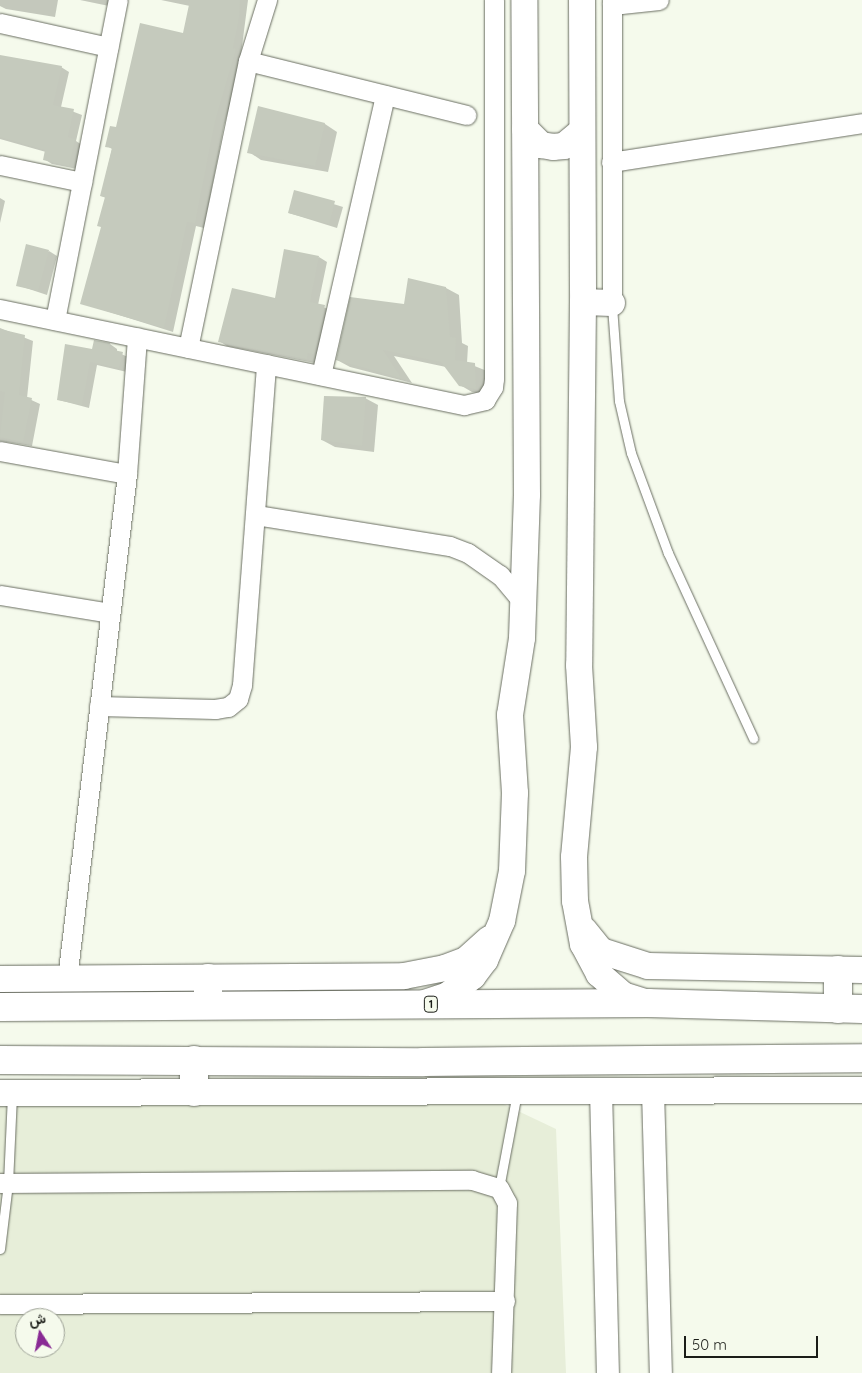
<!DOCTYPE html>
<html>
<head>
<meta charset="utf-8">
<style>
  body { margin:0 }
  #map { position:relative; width:862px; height:1373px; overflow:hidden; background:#f5faec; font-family:Quicksand,Vazirmatn,sans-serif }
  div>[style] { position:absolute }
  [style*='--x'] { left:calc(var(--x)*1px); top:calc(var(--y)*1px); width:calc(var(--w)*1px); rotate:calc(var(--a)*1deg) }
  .built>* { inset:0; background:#e7eed9 }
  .shadow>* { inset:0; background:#0003 }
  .building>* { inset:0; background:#c5cabd }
  .roads { filter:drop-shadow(0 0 1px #6a6e62) drop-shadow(0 0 1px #6a6e62) }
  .service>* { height:9px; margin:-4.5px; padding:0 4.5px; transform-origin:4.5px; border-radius:4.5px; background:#fff }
  .minor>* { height:19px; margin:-9.5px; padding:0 9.5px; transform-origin:9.5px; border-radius:9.5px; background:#fff }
  .tertiary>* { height:22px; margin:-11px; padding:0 11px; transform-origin:11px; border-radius:11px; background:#fff }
  .secondary>* { height:26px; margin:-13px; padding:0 13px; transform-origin:13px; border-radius:13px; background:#fff }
  .trunk>* { height:28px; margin:-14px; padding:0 14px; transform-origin:14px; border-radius:14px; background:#fff }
  span { translate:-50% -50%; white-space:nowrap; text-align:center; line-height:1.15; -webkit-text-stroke:4px #f5faec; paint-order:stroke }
  .shield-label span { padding:1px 4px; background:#f5faec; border:1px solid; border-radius:4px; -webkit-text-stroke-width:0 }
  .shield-label { font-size:11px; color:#1b1d18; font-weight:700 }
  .north { position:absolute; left:15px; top:1308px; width:50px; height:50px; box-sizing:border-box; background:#f5faec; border:1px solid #9ea297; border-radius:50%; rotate:349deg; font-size:14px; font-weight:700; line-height:20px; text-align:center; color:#1b1d18 }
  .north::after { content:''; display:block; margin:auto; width:18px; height:22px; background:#892a94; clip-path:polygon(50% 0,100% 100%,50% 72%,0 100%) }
  .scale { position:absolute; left:684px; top:1336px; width:134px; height:22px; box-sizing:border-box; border:2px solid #1b1d18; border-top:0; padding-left:6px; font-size:15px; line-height:18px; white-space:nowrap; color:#1b1d18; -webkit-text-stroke:4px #f5faec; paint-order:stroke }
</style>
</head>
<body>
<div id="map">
  <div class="built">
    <div style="clip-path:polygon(evenodd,0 1096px,497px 1101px,556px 1129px,566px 1373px,0 1373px,0 1096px,25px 1318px,55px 1318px,55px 1348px,25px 1348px,25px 1318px)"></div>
  </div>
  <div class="shadow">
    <div style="clip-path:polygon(0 0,58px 0,55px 17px,6px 9px,0 6px)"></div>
    <div style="clip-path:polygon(80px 0,111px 0,109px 6px)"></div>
    <div style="clip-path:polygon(161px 0,248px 0,241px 54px,244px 56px,224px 126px,204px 228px,196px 226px,173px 332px,81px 303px,102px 227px,106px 198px,101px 196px,112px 149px,107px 146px,184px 35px,190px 6px)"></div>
    <div style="clip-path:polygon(0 56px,61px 67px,69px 72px,61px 107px,82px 115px,76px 141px,82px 145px,77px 169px,52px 164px,44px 159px,46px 152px,0 139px)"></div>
    <div style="clip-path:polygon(259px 107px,325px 124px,337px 132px,328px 172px,261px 160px,249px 152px)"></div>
    <div style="clip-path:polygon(295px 192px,343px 207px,337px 228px,289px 213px)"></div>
    <div style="clip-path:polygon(0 198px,5px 201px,0 223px)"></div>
    <div style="clip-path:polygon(49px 251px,57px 256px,47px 295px,17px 285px)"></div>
    <div style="clip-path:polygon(319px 257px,327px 262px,318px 305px,333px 311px,315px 363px,227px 346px,219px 341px,276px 300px)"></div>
    <div style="clip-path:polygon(446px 288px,459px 295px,462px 343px,468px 346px,467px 363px,487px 371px,488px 395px,472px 392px,460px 385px,446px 367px,394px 356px,412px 383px,350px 367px,337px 360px,405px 305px)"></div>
    <div style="clip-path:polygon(0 328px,33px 341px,27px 398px,40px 404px,32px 446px,0 441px)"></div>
    <div style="clip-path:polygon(110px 344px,117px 349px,117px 352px,130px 358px,127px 372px,97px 365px,89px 408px,59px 400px,93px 350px)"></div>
    <div style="clip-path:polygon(365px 398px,378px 405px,374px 452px,335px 447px,322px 440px)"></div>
  </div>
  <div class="building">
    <div style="clip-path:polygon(190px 0,240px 0,239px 17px,233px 48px,236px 49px,215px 121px,195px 223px,187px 222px,164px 328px,80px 304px,101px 227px,97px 226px,105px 197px,100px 196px,112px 148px,105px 147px,110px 126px,116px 127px,140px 23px,183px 33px)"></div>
    <div style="clip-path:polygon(0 55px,62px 66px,53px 105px,74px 109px,68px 137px,75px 139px,69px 166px,43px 160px,45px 150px,0 137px)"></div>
    <div style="clip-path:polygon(258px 106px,325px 123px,315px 166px,247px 153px)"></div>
    <div style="clip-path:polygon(294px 190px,335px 201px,329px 224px,288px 213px)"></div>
    <div style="clip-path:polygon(26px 244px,49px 250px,38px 291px,16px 286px)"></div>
    <div style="clip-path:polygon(284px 249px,319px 256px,310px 302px,325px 305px,314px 354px,308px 353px,307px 359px,218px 342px,232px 288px,275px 298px)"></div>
    <div style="clip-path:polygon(408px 278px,446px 287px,450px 337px,456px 338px,455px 360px,475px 363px,476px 389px,459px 386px,441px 362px,383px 350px,401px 378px,336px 360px,350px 297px,404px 304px)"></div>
    <div style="clip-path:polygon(0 329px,25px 335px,19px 395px,32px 398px,23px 442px,0 437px,5px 392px,0 391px)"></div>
    <div style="clip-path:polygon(94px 340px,110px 343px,109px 349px,123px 352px,119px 368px,90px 362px,82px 405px,57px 400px,65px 344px,92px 349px)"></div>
    <div style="clip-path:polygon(324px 396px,366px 397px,362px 446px,321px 440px)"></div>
  </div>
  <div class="roads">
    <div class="service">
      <div style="--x:612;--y:306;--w:95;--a:85.8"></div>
      <div style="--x:619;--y:401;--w:53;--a:77"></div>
      <div style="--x:631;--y:453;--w:107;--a:69.7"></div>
      <div style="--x:668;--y:553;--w:204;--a:65.3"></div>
      <div style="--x:499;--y:1188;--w:97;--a:-79.3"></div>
      <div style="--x:0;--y:1249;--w:66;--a:-83.1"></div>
      <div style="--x:8;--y:1183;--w:89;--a:-87.4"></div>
    </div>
    <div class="minor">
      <div style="--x:612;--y:0;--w:303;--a:90"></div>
      <div style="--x:612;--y:5;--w:47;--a:-6.1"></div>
      <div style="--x:0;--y:23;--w:111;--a:12.5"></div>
      <div style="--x:248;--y:61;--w:225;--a:13.9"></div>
      <div style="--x:611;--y:162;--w:254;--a:-8.8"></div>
      <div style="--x:0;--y:165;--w:84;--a:11.7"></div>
      <div style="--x:0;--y:309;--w:474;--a:11.7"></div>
      <div style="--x:464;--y:405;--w:22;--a:-13"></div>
      <div style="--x:485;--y:400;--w:15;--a:-58"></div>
      <div style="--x:493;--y:387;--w:8;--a:-83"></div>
      <div style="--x:494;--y:379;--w:379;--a:-90"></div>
      <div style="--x:55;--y:320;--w:326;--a:-78.9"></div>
      <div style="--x:188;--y:348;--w:293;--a:-78.2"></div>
      <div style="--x:248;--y:61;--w:64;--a:-72.7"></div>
      <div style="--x:321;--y:375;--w:287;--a:-77.1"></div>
      <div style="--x:0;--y:451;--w:129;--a:10.3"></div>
      <div style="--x:256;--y:515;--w:196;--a:9.1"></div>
      <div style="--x:450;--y:546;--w:19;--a:21"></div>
      <div style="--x:468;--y:553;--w:39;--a:35"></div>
      <div style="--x:500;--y:575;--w:38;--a:50"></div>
      <div style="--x:0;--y:595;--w:111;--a:9.3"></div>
      <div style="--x:99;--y:706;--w:116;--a:1.5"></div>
      <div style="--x:215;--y:709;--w:13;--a:-9"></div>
      <div style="--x:228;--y:707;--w:13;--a:-39"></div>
      <div style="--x:238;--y:699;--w:15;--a:-74"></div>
      <div style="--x:242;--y:685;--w:322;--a:-85.7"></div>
      <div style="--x:67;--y:979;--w:509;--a:-83.22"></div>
      <div style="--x:127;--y:474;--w:137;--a:-85.8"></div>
      <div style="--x:0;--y:1183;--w:472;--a:-0.4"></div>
      <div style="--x:472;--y:1180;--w:28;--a:17"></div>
      <div style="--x:499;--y:1188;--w:17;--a:62"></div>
      <div style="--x:507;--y:1203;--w:170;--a:92"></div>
      <div style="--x:0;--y:1304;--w:505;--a:-0.34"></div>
    </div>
    <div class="tertiary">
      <div style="--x:601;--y:1090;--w:283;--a:88.6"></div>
      <div style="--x:653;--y:1091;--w:282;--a:88.4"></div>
    </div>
    <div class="secondary">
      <div style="--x:582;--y:0;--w:302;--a:89.8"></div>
      <div style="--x:583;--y:302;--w:363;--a:90.6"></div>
      <div style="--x:579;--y:665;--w:82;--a:86.5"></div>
      <div style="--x:584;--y:747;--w:110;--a:95.2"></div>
      <div style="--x:574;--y:857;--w:44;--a:88.7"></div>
      <div style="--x:575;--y:901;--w:44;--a:79.5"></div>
      <div style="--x:583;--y:944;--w:34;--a:62"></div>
      <div style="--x:599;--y:974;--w:32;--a:41"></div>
      <div style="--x:623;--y:995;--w:25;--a:18"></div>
      <div style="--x:525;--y:129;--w:23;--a:45"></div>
      <div style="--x:541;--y:145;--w:12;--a:9"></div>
      <div style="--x:553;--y:147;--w:11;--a:-5"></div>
      <div style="--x:564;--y:146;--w:23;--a:-40"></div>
      <div style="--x:583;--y:302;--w:29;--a:2"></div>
      <div style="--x:584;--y:930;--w:27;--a:51"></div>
      <div style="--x:601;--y:951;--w:49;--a:17.7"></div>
      <div style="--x:648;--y:966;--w:214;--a:1.1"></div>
      <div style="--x:0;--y:979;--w:404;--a:-0.4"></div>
      <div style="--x:404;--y:976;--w:42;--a:-11"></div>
      <div style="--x:445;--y:968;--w:22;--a:-21"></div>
      <div style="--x:466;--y:960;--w:31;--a:-42"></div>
      <div style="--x:421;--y:1004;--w:28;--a:-18"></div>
      <div style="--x:448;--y:995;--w:31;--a:-37"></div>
      <div style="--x:473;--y:976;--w:20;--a:-53"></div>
      <div style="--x:485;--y:960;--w:43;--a:-66.4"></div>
      <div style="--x:502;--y:921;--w:51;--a:-78.7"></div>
      <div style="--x:512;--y:871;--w:78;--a:-87.8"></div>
      <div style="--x:515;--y:793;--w:78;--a:-93.7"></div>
      <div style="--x:510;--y:715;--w:78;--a:-81.1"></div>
      <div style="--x:522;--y:638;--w:143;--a:-88"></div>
      <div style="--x:527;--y:495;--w:495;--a:-90.3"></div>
      <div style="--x:0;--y:1093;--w:862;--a:-0.2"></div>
    </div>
    <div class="trunk">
      <div style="--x:208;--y:978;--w:27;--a:90"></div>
      <div style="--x:0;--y:1007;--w:648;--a:-0.35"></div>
      <div style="--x:648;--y:1003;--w:214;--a:1.6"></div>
      <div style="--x:838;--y:1009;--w:39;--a:-90"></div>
      <div style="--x:0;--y:1060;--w:423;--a:0.3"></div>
      <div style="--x:423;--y:1062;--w:439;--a:-0.5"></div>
      <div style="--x:194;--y:1060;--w:32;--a:90"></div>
    </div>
  </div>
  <div class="shield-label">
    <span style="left:431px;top:1004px">1</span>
  </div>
  <div class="north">ش</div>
  <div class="scale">50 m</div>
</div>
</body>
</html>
